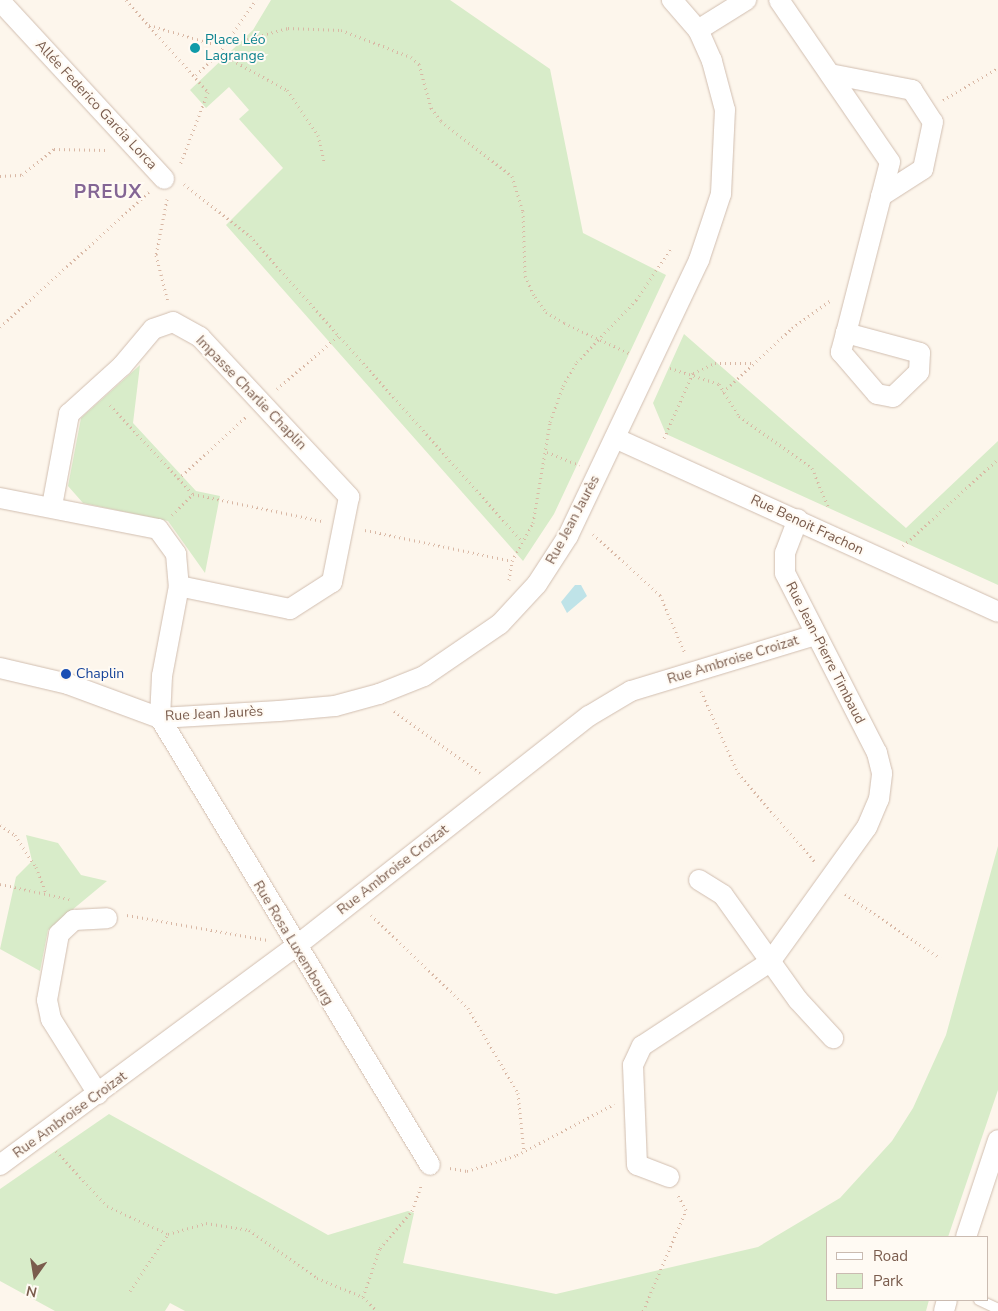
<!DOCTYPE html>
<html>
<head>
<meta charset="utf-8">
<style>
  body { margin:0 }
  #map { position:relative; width:998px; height:1311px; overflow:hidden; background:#fdf6ec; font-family:"Nunito Sans",sans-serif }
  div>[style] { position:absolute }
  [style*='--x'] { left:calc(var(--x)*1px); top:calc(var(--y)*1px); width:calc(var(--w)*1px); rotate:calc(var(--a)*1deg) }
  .green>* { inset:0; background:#d8ecc9 }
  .water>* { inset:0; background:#bfe3e8 }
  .path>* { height:3px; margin-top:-1.5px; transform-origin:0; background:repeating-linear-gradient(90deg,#d9b8a5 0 1px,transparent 0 5px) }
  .roads { filter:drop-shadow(0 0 1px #d1beb0) drop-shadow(0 0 1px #d1beb0) }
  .lane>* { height:10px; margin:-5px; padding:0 5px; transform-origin:5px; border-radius:5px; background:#fff }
  .street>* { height:20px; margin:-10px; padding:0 10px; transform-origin:10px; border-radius:10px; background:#fff }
  .dots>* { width:14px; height:14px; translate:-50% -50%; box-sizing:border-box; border:2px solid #fffaf3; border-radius:50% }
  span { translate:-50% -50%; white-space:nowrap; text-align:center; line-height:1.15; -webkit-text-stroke:4px #fffaf3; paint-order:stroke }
  .culture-label { font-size:14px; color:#0d838f }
  .left { translate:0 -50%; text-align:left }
  .street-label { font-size:14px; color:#7a5c4d }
  .transit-label { font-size:14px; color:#164399 }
  .district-label { font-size:19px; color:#846695; font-weight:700; letter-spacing:1px }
  .legend { position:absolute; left:826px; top:1236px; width:162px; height:65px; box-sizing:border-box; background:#fffaf3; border:1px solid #cabbb1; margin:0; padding:6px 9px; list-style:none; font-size:15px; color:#7a5c4d }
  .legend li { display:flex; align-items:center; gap:10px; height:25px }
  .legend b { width:25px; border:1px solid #cabbb1 }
  .north { position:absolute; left:10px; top:1251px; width:50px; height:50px; -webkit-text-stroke:4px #fffaf3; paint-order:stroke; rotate:193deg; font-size:14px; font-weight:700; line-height:20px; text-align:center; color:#7a5c4d }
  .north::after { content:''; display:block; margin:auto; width:18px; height:22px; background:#7a5c4d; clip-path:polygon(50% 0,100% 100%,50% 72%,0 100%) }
</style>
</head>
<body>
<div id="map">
  <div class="green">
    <div style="clip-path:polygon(271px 0,450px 0,550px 69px,583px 233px,666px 275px,554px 514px,523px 561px,226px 225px,283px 168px,239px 119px,249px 110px,229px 87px,206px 108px,190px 90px,253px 30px)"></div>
    <div style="clip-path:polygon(684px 334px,906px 528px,998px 441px,998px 585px,666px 434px,653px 403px)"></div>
    <div style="clip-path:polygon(140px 365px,133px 423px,196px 491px,220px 496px,205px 573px,168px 521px,83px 503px,68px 486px,81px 418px)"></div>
    <div style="clip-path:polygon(26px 835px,58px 843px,81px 875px,107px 881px,48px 930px,40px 971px,0 949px,16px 877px,32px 861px)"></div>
    <div style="clip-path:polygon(998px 846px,998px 1090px,948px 1237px,827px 1237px,827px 1300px,929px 1300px,926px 1311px,185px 1311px,170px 1303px,165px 1311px,55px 1311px,0 1281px,0 1189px,109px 1114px,328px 1235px,408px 1211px,414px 1213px,403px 1263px,556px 1294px,758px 1247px,840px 1198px,892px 1141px,913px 1108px,946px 1035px)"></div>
  </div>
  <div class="water">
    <div style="clip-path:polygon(575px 585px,581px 585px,587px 596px,567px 613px,561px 602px)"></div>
  </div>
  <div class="path">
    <div style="--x:126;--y:0;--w:123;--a:48.3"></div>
    <div style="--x:208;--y:92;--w:78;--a:111"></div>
    <div style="--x:149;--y:25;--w:64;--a:16.4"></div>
    <div style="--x:210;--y:43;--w:23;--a:0"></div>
    <div style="--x:233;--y:43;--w:57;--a:-15.3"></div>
    <div style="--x:288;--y:28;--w:53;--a:2.2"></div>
    <div style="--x:341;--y:30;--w:75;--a:21.1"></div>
    <div style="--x:411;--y:57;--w:11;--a:41"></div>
    <div style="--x:419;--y:64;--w:46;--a:74.7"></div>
    <div style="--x:431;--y:108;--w:16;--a:52"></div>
    <div style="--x:441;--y:121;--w:90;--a:37.8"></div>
    <div style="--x:512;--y:176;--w:37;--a:73"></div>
    <div style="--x:523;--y:211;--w:65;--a:88.2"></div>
    <div style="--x:525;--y:276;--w:23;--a:65"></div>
    <div style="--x:535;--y:297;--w:19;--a:54"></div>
    <div style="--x:546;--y:312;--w:21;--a:31"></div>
    <div style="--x:564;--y:323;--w:74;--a:24.8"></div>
    <div style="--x:219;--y:53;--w:65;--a:-55.1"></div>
    <div style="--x:196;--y:75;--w:32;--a:-44"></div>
    <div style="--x:219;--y:53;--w:77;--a:28.6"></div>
    <div style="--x:287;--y:90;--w:55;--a:55.4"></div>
    <div style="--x:318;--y:135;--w:28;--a:77"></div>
    <div style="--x:943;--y:100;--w:64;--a:-30.2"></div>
    <div style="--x:0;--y:176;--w:22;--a:-3"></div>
    <div style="--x:22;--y:175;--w:41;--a:-39.1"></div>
    <div style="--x:54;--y:149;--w:53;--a:1.1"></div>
    <div style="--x:184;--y:184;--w:84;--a:38.2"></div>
    <div style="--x:250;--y:236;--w:409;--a:48.3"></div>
    <div style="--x:167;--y:199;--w:57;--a:101.1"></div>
    <div style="--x:156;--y:255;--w:49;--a:75.7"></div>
    <div style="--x:0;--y:327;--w:201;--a:-42.2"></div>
    <div style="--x:670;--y:368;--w:52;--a:18.1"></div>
    <div style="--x:719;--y:384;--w:38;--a:58"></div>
    <div style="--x:739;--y:416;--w:90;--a:35.5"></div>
    <div style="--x:812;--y:468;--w:41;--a:67.2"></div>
    <div style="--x:277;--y:389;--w:81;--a:-41"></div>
    <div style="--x:723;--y:392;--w:94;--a:-42.8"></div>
    <div style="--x:792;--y:328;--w:48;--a:-35.7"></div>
    <div style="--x:110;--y:405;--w:122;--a:47"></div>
    <div style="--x:193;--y:494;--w:132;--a:11.8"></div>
    <div style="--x:664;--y:438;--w:71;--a:-66"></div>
    <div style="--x:693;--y:373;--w:24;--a:-24"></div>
    <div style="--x:715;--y:363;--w:39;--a:0"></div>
    <div style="--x:547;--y:452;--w:35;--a:22"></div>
    <div style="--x:178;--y:479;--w:92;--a:-42.4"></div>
    <div style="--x:172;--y:515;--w:30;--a:-45"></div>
    <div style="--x:365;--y:530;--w:150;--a:11.9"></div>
    <div style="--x:593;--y:534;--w:91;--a:42.3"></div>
    <div style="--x:660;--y:595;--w:63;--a:66.7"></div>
    <div style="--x:903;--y:546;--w:129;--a:-42.5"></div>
    <div style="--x:509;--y:580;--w:19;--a:-81"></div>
    <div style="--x:512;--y:561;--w:43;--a:-61.1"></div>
    <div style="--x:533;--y:523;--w:102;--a:-80.4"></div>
    <div style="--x:550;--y:422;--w:38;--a:-70"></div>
    <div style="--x:563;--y:386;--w:28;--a:-60"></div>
    <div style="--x:577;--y:362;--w:86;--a:-46.4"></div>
    <div style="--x:636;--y:300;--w:64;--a:-55.8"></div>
    <div style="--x:701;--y:691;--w:90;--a:65.7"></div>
    <div style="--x:738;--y:773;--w:119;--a:49.1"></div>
    <div style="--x:394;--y:711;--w:106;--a:35.8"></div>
    <div style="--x:0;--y:825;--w:18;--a:34"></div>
    <div style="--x:15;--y:835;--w:38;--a:57"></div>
    <div style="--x:36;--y:867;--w:28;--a:69"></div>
    <div style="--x:0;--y:884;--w:71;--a:12.3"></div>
    <div style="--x:845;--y:894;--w:115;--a:34"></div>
    <div style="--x:127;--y:915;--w:143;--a:10.1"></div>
    <div style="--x:371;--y:915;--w:134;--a:43.8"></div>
    <div style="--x:468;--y:1008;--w:99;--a:59.5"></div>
    <div style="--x:518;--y:1093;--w:59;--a:84.2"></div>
    <div style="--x:56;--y:1151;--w:75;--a:47.2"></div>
    <div style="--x:107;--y:1206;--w:67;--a:24.7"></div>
    <div style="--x:168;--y:1234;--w:40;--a:-16"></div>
    <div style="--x:206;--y:1223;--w:44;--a:9.2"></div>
    <div style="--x:249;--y:1230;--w:83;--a:35.2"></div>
    <div style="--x:317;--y:1278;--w:50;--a:22.4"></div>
    <div style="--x:363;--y:1297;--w:20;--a:45"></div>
    <div style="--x:450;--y:1168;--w:17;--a:10"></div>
    <div style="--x:467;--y:1171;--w:52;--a:-17.7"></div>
    <div style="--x:517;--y:1155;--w:110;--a:-27.7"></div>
    <div style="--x:130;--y:1291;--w:69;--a:-56.3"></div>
    <div style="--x:363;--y:1297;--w:52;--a:-70.9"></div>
    <div style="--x:380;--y:1248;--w:49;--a:-49.1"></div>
    <div style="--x:412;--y:1211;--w:29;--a:-70"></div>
    <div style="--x:643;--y:1311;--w:110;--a:-66.9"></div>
    <div style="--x:686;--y:1210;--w:17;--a:-118"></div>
  </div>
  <div class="roads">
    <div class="lane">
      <div style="--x:979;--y:1300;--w:21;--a:25"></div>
    </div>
    <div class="street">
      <div style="--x:779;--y:0;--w:196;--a:55.6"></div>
      <div style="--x:890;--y:162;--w:177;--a:104.4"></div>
      <div style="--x:846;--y:333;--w:20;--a:105"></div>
      <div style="--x:841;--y:352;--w:55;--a:49.4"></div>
      <div style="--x:877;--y:394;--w:16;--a:11"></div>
      <div style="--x:893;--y:397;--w:36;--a:-44"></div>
      <div style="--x:919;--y:372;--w:19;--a:-87"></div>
      <div style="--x:920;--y:353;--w:77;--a:-164.9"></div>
      <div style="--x:0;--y:1;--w:242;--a:47.3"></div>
      <div style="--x:698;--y:30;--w:57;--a:-32"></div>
      <div style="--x:830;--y:74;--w:84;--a:11"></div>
      <div style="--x:912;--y:90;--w:38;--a:57"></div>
      <div style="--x:933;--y:122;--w:48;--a:102"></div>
      <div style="--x:923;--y:169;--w:50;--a:147.3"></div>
      <div style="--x:615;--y:438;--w:421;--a:24.4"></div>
      <div style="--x:0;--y:498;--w:161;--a:11.1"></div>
      <div style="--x:158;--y:529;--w:31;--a:54"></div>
      <div style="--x:176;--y:554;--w:32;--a:85"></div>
      <div style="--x:179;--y:586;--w:92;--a:100.7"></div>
      <div style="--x:162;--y:676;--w:42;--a:92.7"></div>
      <div style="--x:160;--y:718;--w:522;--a:58.87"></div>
      <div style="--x:52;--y:506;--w:94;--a:-79.5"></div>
      <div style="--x:69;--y:414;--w:72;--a:-42.2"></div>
      <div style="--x:122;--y:366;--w:48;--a:-50"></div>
      <div style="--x:153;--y:329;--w:21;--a:-19"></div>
      <div style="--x:173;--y:322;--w:31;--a:29"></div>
      <div style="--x:200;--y:337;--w:219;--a:47"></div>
      <div style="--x:349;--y:497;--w:87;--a:101.3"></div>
      <div style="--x:332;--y:582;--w:50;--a:147.3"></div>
      <div style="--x:290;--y:609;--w:113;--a:-168.3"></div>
      <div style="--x:0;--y:668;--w:70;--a:13.2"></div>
      <div style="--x:68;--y:684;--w:98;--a:20.3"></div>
      <div style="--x:160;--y:718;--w:119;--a:-3.4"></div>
      <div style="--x:279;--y:711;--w:56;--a:-5.1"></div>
      <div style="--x:335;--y:706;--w:46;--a:-15.3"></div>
      <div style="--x:379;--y:694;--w:48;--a:-21.8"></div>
      <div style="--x:424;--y:676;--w:92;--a:-34.4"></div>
      <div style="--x:500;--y:624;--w:54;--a:-47.2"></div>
      <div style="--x:537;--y:584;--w:57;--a:-57.1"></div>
      <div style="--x:568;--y:536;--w:306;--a:-64.6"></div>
      <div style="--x:699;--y:260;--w:70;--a:-71.6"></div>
      <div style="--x:721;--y:194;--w:84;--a:-87.3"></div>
      <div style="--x:725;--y:110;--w:51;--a:-104.9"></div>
      <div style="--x:712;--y:61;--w:34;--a:-114"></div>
      <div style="--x:698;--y:30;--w:40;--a:-131"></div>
      <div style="--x:699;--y:880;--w:28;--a:32"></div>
      <div style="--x:723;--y:895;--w:129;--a:54.5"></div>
      <div style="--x:798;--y:1000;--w:52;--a:47.4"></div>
      <div style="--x:98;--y:1094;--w:89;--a:-122.1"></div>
      <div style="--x:51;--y:1019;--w:19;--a:-102"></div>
      <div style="--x:47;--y:1000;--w:67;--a:-79.7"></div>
      <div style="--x:59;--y:934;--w:21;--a:-43"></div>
      <div style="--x:74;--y:920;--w:33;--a:-3"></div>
      <div style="--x:0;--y:1165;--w:367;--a:-36.5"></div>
      <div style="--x:295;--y:947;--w:374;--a:-38.2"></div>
      <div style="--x:589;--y:716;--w:49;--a:-30.8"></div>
      <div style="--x:631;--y:691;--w:192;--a:-16.9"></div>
      <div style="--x:669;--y:1177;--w:34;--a:-159"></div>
      <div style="--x:637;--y:1165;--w:100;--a:-92.3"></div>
      <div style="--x:633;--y:1065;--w:21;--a:-65"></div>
      <div style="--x:642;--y:1046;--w:153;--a:-33.3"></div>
      <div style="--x:770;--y:962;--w:166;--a:-54.3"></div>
      <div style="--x:867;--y:827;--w:30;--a:-67"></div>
      <div style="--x:879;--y:799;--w:26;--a:-83"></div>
      <div style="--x:882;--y:773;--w:21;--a:-104"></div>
      <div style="--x:877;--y:753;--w:202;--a:-117.1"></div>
      <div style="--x:785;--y:573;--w:20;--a:-90"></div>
      <div style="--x:785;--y:553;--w:36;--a:-69"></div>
      <div style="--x:966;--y:1237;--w:102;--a:-71.7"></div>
      <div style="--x:944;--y:1311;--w:11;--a:-75"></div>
    </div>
  </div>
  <div class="dots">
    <div style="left:195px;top:48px;background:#0f9aa8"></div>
    <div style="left:66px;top:674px;background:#1a4fb4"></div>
  </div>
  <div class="culture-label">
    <span class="left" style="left:205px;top:48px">Place Léo<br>Lagrange</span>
  </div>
  <div class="street-label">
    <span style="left:96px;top:105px;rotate:47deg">Allée Federico Garcia Lorca</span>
    <span style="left:251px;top:393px;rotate:46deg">Impasse Charlie Chaplin</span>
    <span style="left:573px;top:520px;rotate:-62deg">Rue Jean Jaurès</span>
    <span style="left:807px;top:525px;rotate:25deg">Rue Benoit Frachon</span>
    <span style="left:825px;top:653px;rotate:63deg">Rue Jean-Pierre Timbaud</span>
    <span style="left:733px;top:660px;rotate:-17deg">Rue Ambroise Croizat</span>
    <span style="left:214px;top:714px;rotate:-3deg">Rue Jean Jaurès</span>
    <span style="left:393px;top:870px;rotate:-38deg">Rue Ambroise Croizat</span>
    <span style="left:293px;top:943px;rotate:59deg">Rue Rosa Luxembourg</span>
    <span style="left:70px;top:1115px;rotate:-36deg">Rue Ambroise Croizat</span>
  </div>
  <div class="transit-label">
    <span class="left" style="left:76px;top:674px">Chaplin</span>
  </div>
  <div class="district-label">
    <span style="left:108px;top:193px">PREUX</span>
  </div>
  <ul class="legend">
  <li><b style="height:6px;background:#fff"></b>Road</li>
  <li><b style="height:14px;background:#d8ecc9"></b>Park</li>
  </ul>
  <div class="north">N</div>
</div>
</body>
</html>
